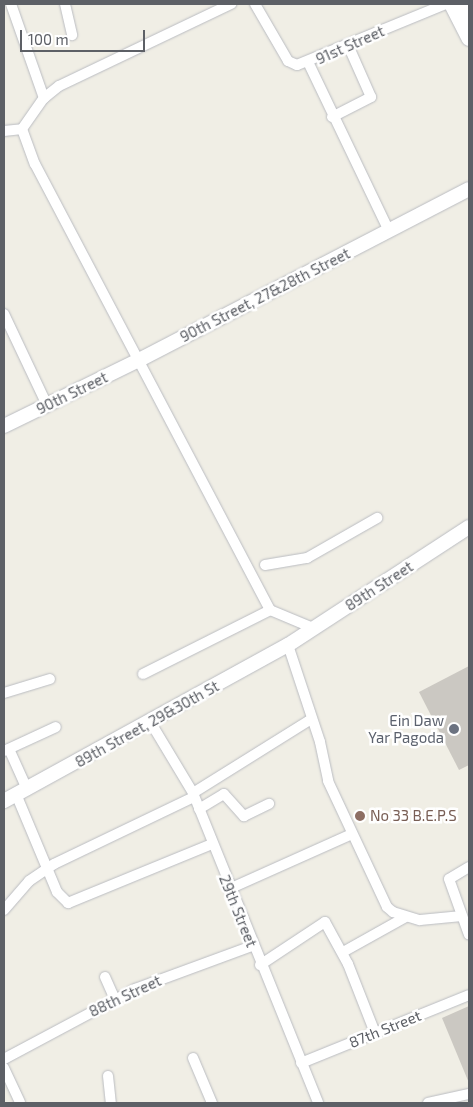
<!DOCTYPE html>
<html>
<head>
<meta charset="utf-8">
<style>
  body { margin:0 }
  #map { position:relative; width:473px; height:1107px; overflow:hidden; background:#f0eee5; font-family:"Exo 2",sans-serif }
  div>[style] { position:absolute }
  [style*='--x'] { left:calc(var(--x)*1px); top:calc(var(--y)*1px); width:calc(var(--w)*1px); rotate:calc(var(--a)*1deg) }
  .building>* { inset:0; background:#cbc8c2 }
  .roads { filter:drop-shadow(0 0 1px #babcc1) drop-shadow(0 0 1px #babcc1) }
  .street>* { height:10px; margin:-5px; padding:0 5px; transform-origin:5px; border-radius:5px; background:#fff }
  .secondary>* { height:14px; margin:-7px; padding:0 7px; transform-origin:7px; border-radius:7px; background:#fff }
  .dots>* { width:14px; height:14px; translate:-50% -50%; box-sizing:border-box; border:2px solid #fff; border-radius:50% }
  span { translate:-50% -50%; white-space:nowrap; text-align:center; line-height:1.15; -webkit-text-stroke:5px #fff; paint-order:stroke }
  .street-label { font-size:15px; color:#5d6066 }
  .worship-label { font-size:15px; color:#5b616d }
  .right { translate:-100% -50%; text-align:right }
  .education-label { font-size:15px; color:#785e54 }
  .left { translate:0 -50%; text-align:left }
  .frame { position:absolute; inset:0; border:5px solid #5d6066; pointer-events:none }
  .scale { position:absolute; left:20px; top:30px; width:125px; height:22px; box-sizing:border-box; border:2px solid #5d6066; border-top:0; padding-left:6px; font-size:15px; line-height:18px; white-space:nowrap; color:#5d6066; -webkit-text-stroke:4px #fff; paint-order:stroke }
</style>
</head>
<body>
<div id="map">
  <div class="building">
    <div style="clip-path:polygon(469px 666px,469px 765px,459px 770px,419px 692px)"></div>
    <div style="clip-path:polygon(469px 1006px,469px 1083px,442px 1018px)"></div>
  </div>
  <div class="roads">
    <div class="street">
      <div style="--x:11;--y:4;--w:100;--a:70.7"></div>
      <div style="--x:65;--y:4;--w:32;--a:77"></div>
      <div style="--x:255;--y:4;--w:66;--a:59.9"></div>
      <div style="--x:288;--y:61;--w:10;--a:24"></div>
      <div style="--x:297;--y:65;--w:161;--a:-22.3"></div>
      <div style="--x:309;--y:64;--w:185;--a:64.4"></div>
      <div style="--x:332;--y:117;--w:44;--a:-27.1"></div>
      <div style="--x:371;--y:97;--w:57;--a:-113.9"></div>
      <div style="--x:22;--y:129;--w:37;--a:70"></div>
      <div style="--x:35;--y:164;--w:504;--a:62.21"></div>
      <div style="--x:270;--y:610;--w:47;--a:22.7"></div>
      <div style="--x:4;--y:131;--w:18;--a:-6"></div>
      <div style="--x:22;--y:129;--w:38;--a:-55"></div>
      <div style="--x:44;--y:98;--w:19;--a:-39"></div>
      <div style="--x:59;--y:86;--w:191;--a:-25.5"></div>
      <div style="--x:4;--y:314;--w:101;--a:64.7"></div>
      <div style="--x:265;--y:565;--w:43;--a:-9.5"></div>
      <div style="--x:307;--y:558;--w:81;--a:-29.7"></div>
      <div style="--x:288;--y:645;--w:102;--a:71.7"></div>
      <div style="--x:320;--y:742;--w:40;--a:78"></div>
      <div style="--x:328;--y:781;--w:139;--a:64.9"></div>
      <div style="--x:387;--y:907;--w:8;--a:40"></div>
      <div style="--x:393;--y:912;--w:28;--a:17"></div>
      <div style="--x:420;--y:920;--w:42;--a:-5.4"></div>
      <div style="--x:143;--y:674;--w:142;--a:-26.7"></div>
      <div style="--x:4;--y:693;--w:48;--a:-16.9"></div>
      <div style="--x:151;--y:723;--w:82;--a:59"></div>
      <div style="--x:193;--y:793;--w:334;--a:68"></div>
      <div style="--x:9;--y:749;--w:44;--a:65.8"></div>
      <div style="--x:4;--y:751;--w:57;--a:-24.8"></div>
      <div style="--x:193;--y:793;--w:138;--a:-32"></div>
      <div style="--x:16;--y:794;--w:106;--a:67.3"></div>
      <div style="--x:57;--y:892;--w:16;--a:45"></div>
      <div style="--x:68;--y:903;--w:156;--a:-22.3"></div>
      <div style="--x:199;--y:809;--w:29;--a:-31"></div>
      <div style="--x:224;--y:794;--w:30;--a:48"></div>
      <div style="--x:244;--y:816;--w:28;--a:-26"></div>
      <div style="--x:469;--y:867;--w:23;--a:149"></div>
      <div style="--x:449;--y:879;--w:59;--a:70.3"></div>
      <div style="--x:229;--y:889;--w:135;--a:-24.1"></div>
      <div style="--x:4;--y:910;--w:38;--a:-49"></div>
      <div style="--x:29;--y:881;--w:30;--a:-34"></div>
      <div style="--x:54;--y:864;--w:155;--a:-25.6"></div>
      <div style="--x:343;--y:952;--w:72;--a:-29.1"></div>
      <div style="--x:260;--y:965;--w:78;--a:-33.5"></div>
      <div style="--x:325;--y:922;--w:48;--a:61.3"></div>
      <div style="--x:348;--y:964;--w:74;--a:68.6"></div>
      <div style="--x:105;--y:977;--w:24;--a:66"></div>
      <div style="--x:193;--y:1058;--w:49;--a:67.1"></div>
      <div style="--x:4;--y:1059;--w:149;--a:-28.1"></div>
      <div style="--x:135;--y:989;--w:125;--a:-20.2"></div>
      <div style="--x:301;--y:1063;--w:181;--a:-22"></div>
      <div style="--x:4;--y:1068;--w:38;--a:65"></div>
      <div style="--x:108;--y:1076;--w:27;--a:84"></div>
      <div style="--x:428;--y:1103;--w:42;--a:-12.4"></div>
    </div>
    <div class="secondary">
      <div style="--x:451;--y:4;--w:39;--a:63"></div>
      <div style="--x:462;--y:4;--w:15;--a:62"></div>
      <div style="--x:4;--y:426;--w:153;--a:-26.1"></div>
      <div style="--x:141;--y:359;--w:369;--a:-27.4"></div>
      <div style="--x:4;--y:801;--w:324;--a:-28.8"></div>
      <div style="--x:288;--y:645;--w:216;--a:-33.1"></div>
    </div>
  </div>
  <div class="dots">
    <div style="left:454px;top:729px;background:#6b7280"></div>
    <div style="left:360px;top:816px;background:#8d6e63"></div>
  </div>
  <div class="street-label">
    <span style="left:350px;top:45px;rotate:-24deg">91st Street</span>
    <span style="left:265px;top:295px;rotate:-27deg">90th Street, 27&amp;28th Street</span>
    <span style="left:72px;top:393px;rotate:-26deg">90th Street</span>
    <span style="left:379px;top:586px;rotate:-33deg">89th Street</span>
    <span style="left:147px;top:724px;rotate:-29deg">89th Street, 29&amp;30th St</span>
    <span style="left:238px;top:911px;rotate:68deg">29th Street</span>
    <span style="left:125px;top:996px;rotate:-25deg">88th Street</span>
    <span style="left:385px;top:1029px;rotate:-22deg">87th Street</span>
  </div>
  <div class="worship-label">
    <span class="right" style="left:444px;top:729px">Ein Daw<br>Yar Pagoda</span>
  </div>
  <div class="education-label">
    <span class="left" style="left:370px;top:816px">No 33 B.E.P.S</span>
  </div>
  <div class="frame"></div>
  <div class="scale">100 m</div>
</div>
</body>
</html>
